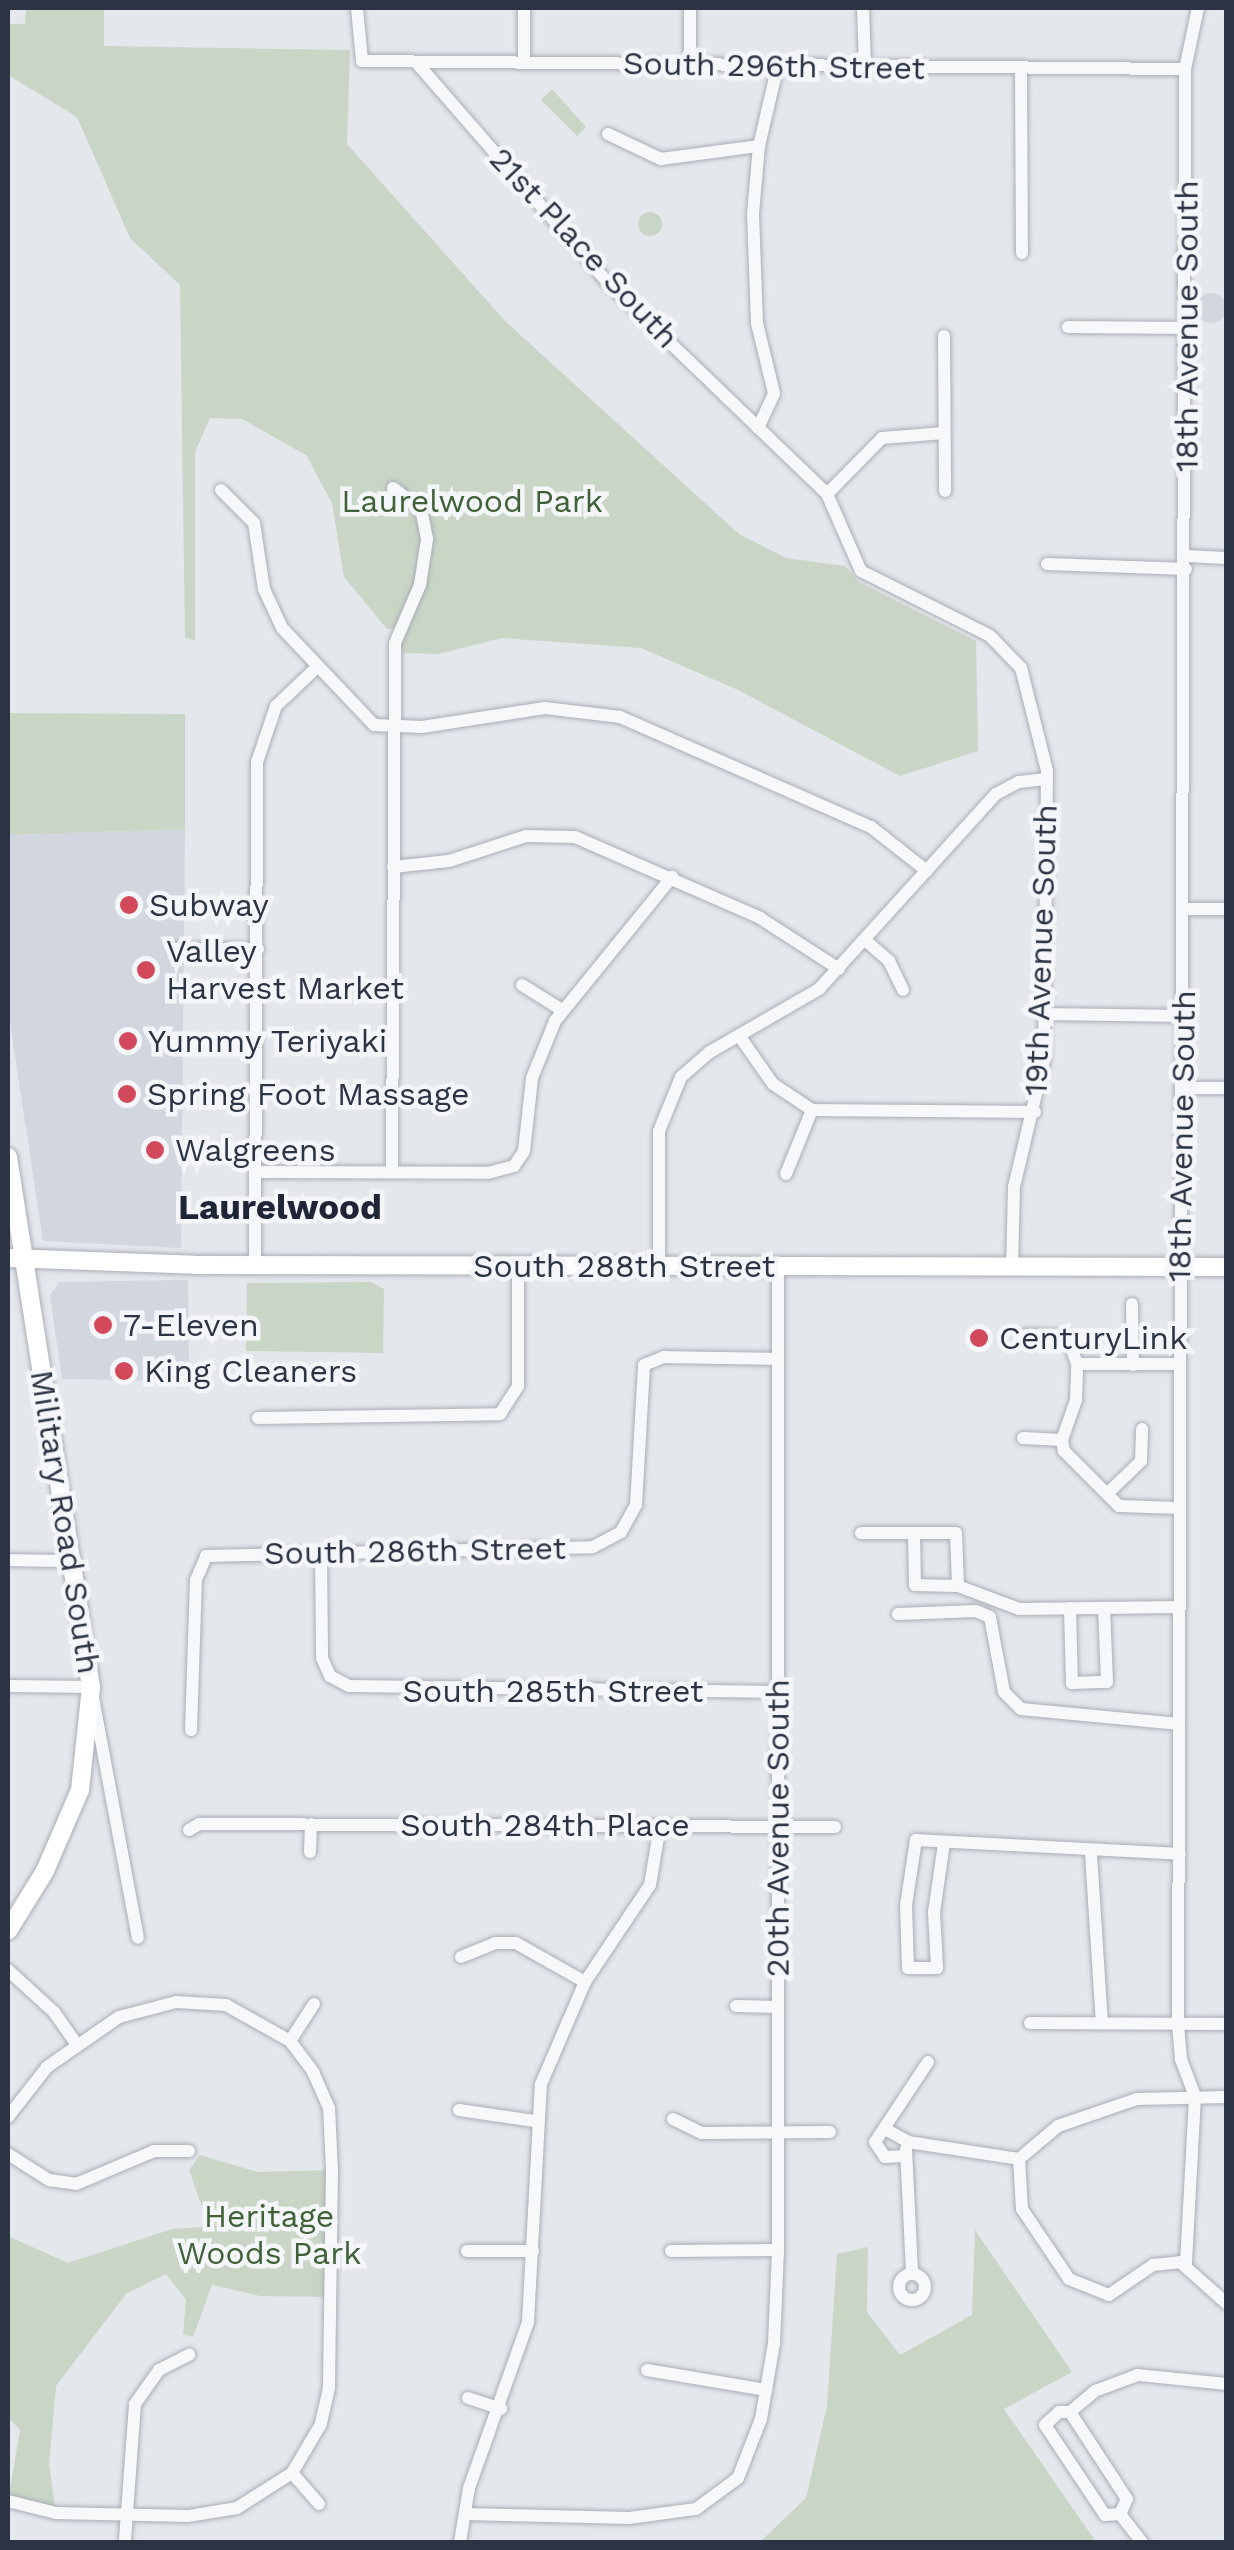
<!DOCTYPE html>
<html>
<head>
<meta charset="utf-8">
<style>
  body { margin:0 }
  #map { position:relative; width:1234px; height:2550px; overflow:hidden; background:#e4e7ec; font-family:"Work Sans",sans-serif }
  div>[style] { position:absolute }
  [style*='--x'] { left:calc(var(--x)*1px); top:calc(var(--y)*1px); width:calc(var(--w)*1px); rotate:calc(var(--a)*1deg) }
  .built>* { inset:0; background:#d2d6de }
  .round { border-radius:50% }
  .green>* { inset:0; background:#c9d6c5 }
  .roads { filter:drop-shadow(0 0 2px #a9aeb7) drop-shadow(0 0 2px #a9aeb7) }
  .street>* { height:12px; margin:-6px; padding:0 6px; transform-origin:6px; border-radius:6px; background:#f7f8fa }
  .street>.ring { margin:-6px; padding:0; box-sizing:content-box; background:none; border:12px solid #f7f8fa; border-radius:50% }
  .secondary>* { height:18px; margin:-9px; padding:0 9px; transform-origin:9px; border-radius:9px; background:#fff }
  .dots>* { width:28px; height:28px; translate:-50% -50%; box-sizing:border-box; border:5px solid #f4f6f9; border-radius:50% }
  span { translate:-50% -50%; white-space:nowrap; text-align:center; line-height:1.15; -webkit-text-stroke:9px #f4f6f9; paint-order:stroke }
  .street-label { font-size:32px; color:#2b3445 }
  .park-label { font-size:32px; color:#3f6138 }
  .poi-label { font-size:32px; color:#2b3445 }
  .left { translate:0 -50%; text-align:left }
  .neighbourhood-label { font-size:35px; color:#1d2536; font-weight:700 }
  .frame { position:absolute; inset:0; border:10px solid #2b3445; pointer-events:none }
</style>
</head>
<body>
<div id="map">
  <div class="built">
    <div class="round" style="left:1196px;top:293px;width:30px;height:30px"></div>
    <div style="clip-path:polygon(185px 829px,181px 1248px,43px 1241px,8px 1009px,8px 835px)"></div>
    <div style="clip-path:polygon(188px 1280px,189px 1381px,62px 1379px,50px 1296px,59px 1282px)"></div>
  </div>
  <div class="green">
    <div style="clip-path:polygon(26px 8px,104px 8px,104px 46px,350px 50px,347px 144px,506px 322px,739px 534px,786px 558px,845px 566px,859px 582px,976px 641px,978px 751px,900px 776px,738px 690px,641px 648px,502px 638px,438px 654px,398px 653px,398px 629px,387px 629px,344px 577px,332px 503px,306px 455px,242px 419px,210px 418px,195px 452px,195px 640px,185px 638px,180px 285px,130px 238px,77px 117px,8px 75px,8px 24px,25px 24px)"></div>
    <div style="clip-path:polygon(552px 89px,586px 127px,577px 136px,541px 100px)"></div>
    <div class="round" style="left:638px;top:212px;width:24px;height:24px"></div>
    <div style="clip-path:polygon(8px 713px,185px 714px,185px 829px,8px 835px)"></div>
    <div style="clip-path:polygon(371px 1282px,384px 1289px,383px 1353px,246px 1351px,247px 1283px)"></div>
    <div style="clip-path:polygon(200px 2155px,258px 2172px,332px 2170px,331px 2297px,260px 2296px,212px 2285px,193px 2337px,183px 2334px,186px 2300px,166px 2274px,126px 2294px,56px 2386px,49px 2464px,56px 2513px,8px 2501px,20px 2430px,8px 2417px,8px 2236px,68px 2263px,172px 2229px,202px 2227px,207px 2221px,189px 2170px)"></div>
    <div style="clip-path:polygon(975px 2230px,1072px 2372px,1004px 2409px,1096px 2542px,760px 2542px,806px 2498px,827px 2406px,837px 2254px,868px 2247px,867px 2312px,900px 2355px,972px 2315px)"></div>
  </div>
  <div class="roads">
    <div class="street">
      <div style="--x:357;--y:8;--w:53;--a:84.6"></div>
      <div style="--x:362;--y:61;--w:823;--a:0.56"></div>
      <div style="--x:863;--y:8;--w:58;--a:88"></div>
      <div style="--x:416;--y:62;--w:294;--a:49"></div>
      <div style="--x:609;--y:284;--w:303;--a:43.9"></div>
      <div style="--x:827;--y:494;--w:84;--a:66.2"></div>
      <div style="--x:861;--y:571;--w:144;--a:26.7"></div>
      <div style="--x:990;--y:636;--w:45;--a:45.9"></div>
      <div style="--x:1021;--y:668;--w:106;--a:75.8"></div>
      <div style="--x:1047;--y:771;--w:289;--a:90.6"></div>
      <div style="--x:1044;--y:1060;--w:130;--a:103.3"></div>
      <div style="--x:1014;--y:1187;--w:80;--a:91.4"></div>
      <div style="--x:524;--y:63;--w:55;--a:-90"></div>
      <div style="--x:690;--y:64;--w:56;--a:-90"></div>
      <div style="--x:1021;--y:69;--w:184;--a:89.7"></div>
      <div style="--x:608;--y:134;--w:59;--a:25.3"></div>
      <div style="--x:661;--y:159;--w:99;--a:-7.6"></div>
      <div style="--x:1068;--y:327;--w:119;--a:0.5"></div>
      <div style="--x:944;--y:336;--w:155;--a:89.6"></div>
      <div style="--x:758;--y:428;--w:38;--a:-65"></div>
      <div style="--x:774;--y:393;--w:72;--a:-103.7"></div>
      <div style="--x:757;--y:323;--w:109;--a:-92.1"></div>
      <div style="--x:753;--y:214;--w:68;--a:-85"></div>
      <div style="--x:759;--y:146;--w:83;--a:-76.8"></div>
      <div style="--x:221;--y:490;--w:47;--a:45"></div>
      <div style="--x:254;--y:523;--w:67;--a:81.4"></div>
      <div style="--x:264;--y:589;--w:43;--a:65.2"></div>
      <div style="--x:282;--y:628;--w:134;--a:46.5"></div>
      <div style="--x:374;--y:725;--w:48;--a:2.4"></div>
      <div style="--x:422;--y:727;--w:124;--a:-8.8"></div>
      <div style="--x:545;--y:708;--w:76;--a:6.8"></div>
      <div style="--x:620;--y:717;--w:274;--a:23.7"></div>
      <div style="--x:871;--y:827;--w:71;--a:38.2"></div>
      <div style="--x:827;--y:494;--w:78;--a:-45.5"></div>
      <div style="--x:882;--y:438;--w:62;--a:-4.6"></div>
      <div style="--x:1186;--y:556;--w:40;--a:2.9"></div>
      <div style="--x:1047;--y:564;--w:139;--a:2.1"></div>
      <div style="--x:393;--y:867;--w:56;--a:-6.1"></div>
      <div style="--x:449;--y:861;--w:81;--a:-18"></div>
      <div style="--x:526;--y:836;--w:49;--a:1.2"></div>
      <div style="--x:575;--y:837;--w:202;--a:23.6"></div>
      <div style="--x:760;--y:918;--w:94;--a:32.8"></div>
      <div style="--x:1184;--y:909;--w:42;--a:0"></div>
      <div style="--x:865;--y:940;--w:32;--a:41"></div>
      <div style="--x:889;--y:961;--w:32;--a:64"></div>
      <div style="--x:175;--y:949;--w:83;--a:0"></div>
      <div style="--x:522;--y:985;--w:47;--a:32"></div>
      <div style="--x:1045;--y:1014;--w:138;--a:0.8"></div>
      <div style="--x:740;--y:1037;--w:57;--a:54.9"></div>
      <div style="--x:773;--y:1084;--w:47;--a:33.7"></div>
      <div style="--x:812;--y:1110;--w:223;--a:0.5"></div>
      <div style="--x:1182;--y:1088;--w:44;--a:0"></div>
      <div style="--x:256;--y:1172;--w:232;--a:0.2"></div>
      <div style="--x:488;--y:1173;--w:27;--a:-15"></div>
      <div style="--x:514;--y:1166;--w:18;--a:-56"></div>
      <div style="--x:524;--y:1151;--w:73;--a:-83.7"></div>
      <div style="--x:532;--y:1078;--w:61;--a:-68"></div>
      <div style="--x:555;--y:1021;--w:186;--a:-50.9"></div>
      <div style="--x:392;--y:1172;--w:529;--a:-89.68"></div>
      <div style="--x:395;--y:643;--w:63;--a:-66.7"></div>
      <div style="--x:420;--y:585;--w:47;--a:-81.3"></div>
      <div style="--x:427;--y:539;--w:31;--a:-101"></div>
      <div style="--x:421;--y:509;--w:35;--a:-143"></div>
      <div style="--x:786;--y:1174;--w:69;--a:-67.9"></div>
      <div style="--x:255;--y:1265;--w:503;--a:-89.77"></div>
      <div style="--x:257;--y:762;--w:59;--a:-71.3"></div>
      <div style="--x:276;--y:706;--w:55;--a:-43.5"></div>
      <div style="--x:659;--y:1266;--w:135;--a:-90"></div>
      <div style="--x:659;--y:1131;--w:58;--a:-67.8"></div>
      <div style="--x:681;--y:1077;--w:38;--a:-41"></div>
      <div style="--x:710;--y:1052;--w:126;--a:-30"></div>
      <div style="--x:819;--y:989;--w:263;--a:-47.8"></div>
      <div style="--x:996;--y:794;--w:26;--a:-28"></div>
      <div style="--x:1019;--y:782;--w:28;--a:-6"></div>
      <div style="--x:1132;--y:1304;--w:61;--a:89.1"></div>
      <div style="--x:1026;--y:1335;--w:41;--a:1.4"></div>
      <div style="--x:1067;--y:1336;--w:30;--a:70"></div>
      <div style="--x:258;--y:1418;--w:242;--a:-0.9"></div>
      <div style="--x:500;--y:1414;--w:33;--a:-57"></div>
      <div style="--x:518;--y:1386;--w:120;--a:-90"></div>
      <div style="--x:1023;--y:1438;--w:39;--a:3"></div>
      <div style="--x:1107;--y:1494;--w:47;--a:-44.1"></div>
      <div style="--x:1141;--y:1461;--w:32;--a:-88"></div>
      <div style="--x:1179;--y:1508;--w:60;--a:-178.1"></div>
      <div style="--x:1119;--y:1506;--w:78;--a:-135"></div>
      <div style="--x:1064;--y:1451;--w:11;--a:-100"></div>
      <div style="--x:1062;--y:1440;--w:42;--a:-70.7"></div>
      <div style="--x:1076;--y:1400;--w:36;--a:-88"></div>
      <div style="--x:1077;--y:1364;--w:102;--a:0"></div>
      <div style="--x:861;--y:1533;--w:95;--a:0"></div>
      <div style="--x:956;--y:1533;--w:53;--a:87.8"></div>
      <div style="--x:958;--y:1586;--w:65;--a:20.7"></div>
      <div style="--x:1019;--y:1609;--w:160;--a:-0.7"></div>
      <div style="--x:914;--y:1533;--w:52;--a:88.9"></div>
      <div style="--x:915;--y:1585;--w:43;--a:1.3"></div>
      <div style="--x:321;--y:1554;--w:104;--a:89.4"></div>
      <div style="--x:322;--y:1658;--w:20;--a:66"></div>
      <div style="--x:330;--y:1676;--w:21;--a:28"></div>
      <div style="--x:349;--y:1686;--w:430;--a:0.8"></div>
      <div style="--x:8;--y:1560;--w:67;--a:0.9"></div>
      <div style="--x:1070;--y:1608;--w:75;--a:88.5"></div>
      <div style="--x:1072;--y:1683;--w:35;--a:-2"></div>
      <div style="--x:1107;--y:1682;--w:74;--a:-92.3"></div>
      <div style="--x:898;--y:1614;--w:78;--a:-2.2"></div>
      <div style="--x:976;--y:1611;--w:15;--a:23"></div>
      <div style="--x:990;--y:1617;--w:76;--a:79.4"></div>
      <div style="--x:1004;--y:1692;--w:24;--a:45"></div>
      <div style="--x:1021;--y:1709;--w:159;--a:5.4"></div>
      <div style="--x:8;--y:1686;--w:83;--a:0.7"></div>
      <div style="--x:91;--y:1687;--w:255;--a:79.4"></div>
      <div style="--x:191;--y:1730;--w:150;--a:-88.1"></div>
      <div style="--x:196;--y:1580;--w:26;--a:-67"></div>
      <div style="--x:206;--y:1556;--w:387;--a:-1.3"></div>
      <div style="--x:593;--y:1547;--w:32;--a:-28"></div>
      <div style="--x:621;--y:1532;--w:31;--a:-61"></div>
      <div style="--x:636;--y:1505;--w:140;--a:-86.7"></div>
      <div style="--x:644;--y:1365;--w:22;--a:-22"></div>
      <div style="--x:664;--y:1357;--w:113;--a:1"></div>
      <div style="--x:189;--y:1830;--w:12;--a:-31"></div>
      <div style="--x:199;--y:1824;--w:636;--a:0.27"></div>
      <div style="--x:944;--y:1843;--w:70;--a:98.2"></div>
      <div style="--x:934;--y:1912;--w:56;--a:86.9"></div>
      <div style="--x:937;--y:1968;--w:29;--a:180"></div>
      <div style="--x:908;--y:1968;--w:63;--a:-91.8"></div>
      <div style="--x:906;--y:1905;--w:66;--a:-81.3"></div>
      <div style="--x:916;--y:1840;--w:264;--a:3"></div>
      <div style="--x:310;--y:1852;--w:28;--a:-88"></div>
      <div style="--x:1091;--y:1854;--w:169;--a:86.3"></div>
      <div style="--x:461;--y:1957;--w:37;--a:-22"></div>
      <div style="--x:495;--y:1943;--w:21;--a:0"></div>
      <div style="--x:516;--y:1943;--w:79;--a:29.5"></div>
      <div style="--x:8;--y:1970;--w:62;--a:42.4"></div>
      <div style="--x:54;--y:2012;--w:37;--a:55"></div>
      <div style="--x:736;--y:2006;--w:42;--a:1.4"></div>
      <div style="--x:1030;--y:2023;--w:196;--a:0.3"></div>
      <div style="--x:290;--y:2041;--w:44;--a:-57"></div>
      <div style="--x:459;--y:2110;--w:76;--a:8.3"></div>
      <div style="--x:8;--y:2117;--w:63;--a:-52"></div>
      <div style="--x:47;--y:2067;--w:88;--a:-34.8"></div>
      <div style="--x:119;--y:2017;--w:59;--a:-14.7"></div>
      <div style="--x:176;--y:2002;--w:50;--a:3.4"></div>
      <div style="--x:226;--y:2005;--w:73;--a:29.4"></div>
      <div style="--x:290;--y:2041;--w:39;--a:53"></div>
      <div style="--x:313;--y:2072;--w:39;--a:66"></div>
      <div style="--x:329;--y:2108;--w:62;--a:87.2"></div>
      <div style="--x:332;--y:2170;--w:218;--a:90.8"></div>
      <div style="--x:329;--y:2388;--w:37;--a:103"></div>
      <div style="--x:321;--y:2424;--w:57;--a:120.6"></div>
      <div style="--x:292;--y:2473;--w:65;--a:147.5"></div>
      <div style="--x:237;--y:2508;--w:50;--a:170.7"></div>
      <div style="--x:188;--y:2516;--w:132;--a:-178.7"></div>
      <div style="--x:56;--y:2513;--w:49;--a:-166"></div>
      <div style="--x:673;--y:2119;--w:32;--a:26"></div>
      <div style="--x:702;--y:2133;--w:128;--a:-0.4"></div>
      <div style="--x:885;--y:2129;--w:26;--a:29"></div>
      <div style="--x:908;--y:2142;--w:112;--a:8.7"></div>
      <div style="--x:1019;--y:2159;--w:51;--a:-40.2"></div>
      <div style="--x:1058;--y:2126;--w:83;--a:-18.9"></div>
      <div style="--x:1137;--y:2099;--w:89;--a:-1.3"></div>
      <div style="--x:906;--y:2149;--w:124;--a:87.2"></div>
      <div style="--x:8;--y:2154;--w:49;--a:32.4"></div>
      <div style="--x:49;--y:2180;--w:27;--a:8"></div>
      <div style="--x:76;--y:2184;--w:85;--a:-22.9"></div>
      <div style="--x:154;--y:2151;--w:35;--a:0"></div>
      <div style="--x:904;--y:2156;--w:19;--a:177"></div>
      <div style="--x:885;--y:2157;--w:18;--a:-124"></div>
      <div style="--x:875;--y:2142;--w:96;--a:-56.5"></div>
      <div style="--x:1019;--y:2159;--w:50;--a:86.6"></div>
      <div style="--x:1022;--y:2209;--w:84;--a:56.1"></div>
      <div style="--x:1069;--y:2279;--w:43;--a:21.8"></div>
      <div style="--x:1109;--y:2295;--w:53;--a:-34.3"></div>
      <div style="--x:1153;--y:2265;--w:27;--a:-6"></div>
      <div style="--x:1180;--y:2262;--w:62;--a:41.7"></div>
      <div style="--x:467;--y:2251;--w:66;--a:0"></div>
      <div style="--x:671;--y:2251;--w:107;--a:-0.5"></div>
      <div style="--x:1186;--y:2263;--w:167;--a:-86.9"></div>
      <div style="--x:1195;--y:2096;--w:40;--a:-111"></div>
      <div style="--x:1181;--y:2059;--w:34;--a:-95"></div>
      <div style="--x:1178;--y:2025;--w:1956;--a:-89.79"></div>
      <div style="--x:1185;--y:69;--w:62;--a:-78"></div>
      <div class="ring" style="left:899px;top:2274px;width:14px;height:14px"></div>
      <div style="--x:647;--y:2370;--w:121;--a:9.5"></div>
      <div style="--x:468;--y:2398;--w:35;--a:18"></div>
      <div style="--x:1070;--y:2412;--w:104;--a:56.8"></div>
      <div style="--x:1127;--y:2499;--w:17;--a:115"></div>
      <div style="--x:1120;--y:2514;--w:15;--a:176"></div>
      <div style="--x:1105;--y:2515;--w:108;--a:-123.7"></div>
      <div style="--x:1045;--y:2425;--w:19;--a:-43"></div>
      <div style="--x:1059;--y:2412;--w:11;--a:0"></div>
      <div style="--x:1070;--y:2412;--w:33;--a:-40"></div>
      <div style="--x:1095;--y:2391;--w:46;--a:-20.4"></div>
      <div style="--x:1138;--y:2375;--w:88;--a:5.8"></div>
      <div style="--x:292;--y:2473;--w:41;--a:48.9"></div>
      <div style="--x:465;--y:2514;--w:164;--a:1.4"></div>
      <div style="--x:629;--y:2518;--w:68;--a:-7.7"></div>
      <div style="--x:696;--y:2509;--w:52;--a:-36.4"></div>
      <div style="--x:738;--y:2478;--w:63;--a:-68.7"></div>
      <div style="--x:761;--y:2419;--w:77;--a:-80.3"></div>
      <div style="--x:774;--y:2343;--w:93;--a:-87.5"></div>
      <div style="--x:778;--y:2250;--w:984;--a:-90"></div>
      <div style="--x:1120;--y:2514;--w:36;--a:52"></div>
      <div style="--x:125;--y:2540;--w:136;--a:-85.8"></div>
      <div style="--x:135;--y:2404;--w:42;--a:-54.8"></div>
      <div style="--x:159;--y:2370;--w:34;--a:-27"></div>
      <div style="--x:460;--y:2542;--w:55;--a:-80.5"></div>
      <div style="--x:469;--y:2488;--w:176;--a:-70.4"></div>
      <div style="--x:528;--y:2322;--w:238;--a:-86.9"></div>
      <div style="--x:541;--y:2084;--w:111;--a:-66.7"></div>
      <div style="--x:585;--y:1982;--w:117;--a:-56.2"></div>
      <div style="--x:650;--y:1885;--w:60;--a:-80.4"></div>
    </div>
    <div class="secondary">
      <div style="--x:8;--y:1157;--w:536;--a:81.1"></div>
      <div style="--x:91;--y:1687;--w:104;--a:96.1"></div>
      <div style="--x:80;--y:1790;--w:88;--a:113.4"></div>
      <div style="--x:45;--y:1871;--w:70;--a:121.7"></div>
      <div style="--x:8;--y:1258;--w:187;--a:2.1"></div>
      <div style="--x:195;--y:1265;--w:1031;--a:0.11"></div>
    </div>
  </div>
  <div class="dots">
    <div style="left:129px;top:905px;background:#d1495b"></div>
    <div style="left:146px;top:970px;background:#d1495b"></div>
    <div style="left:128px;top:1041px;background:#d1495b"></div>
    <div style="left:127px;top:1094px;background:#d1495b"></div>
    <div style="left:155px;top:1150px;background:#d1495b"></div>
    <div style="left:103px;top:1325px;background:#d1495b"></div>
    <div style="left:979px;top:1338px;background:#d1495b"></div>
    <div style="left:124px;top:1371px;background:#d1495b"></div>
  </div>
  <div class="street-label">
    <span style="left:774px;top:66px;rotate:1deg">South 296th Street</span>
    <span style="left:584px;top:248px;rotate:47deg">21st Place South</span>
    <span style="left:1187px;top:326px;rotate:-90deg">18th Avenue South</span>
    <span style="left:1041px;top:950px;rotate:-88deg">19th Avenue South</span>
    <span style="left:1182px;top:1136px;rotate:-89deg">18th Avenue South</span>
    <span style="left:624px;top:1266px">South 288th Street</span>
    <span style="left:65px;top:1522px;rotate:81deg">Military Road South</span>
    <span style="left:415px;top:1551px;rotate:-1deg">South 286th Street</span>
    <span style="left:553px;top:1691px">South 285th Street</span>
    <span style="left:545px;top:1825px">South 284th Place</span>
    <span style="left:778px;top:1828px;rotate:-90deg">20th Avenue South</span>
  </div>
  <div class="park-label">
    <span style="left:472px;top:501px">Laurelwood Park</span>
    <span style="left:269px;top:2235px">Heritage<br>Woods Park</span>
  </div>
  <div class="poi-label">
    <span class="left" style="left:149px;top:905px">Subway</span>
    <span class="left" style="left:166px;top:970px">Valley<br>Harvest Market</span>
    <span class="left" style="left:148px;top:1041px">Yummy Teriyaki</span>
    <span class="left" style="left:147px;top:1094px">Spring Foot Massage</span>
    <span class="left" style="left:175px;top:1150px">Walgreens</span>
    <span class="left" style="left:123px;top:1325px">7-Eleven</span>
    <span class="left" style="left:999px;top:1338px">CenturyLink</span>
    <span class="left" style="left:144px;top:1371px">King Cleaners</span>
  </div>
  <div class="neighbourhood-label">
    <span style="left:280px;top:1207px">Laurelwood</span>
  </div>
  <div class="frame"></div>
</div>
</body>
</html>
